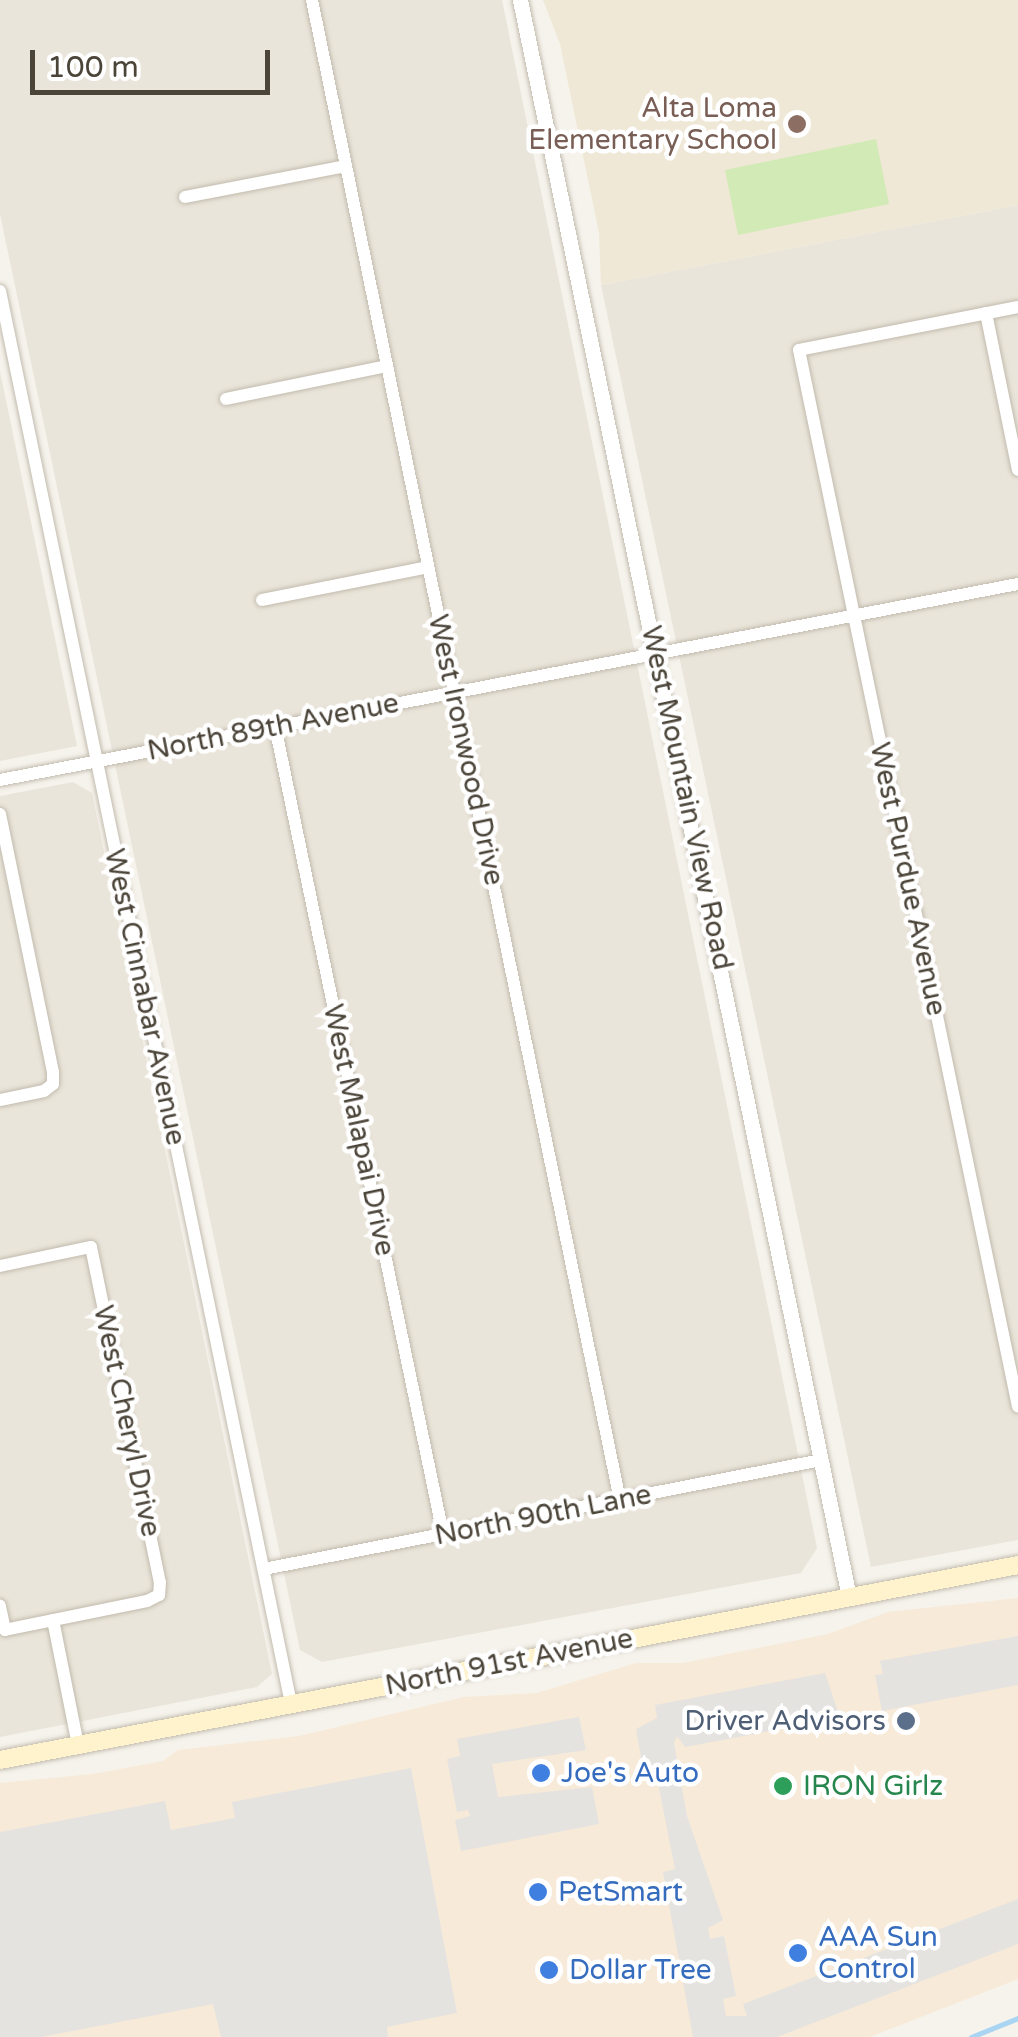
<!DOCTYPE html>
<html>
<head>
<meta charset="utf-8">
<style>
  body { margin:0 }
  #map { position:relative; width:1018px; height:2037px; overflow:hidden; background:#f6f3ec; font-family:"Varela Round",sans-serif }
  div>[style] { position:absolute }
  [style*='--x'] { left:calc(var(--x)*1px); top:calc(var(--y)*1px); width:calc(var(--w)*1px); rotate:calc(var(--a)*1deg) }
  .residential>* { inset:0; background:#eae5da }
  .commercial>* { inset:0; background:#f7ead8 }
  .education>* { inset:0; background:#efe8d6 }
  .green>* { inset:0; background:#d2eab5 }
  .parking>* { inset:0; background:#e5e3e0 }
  .stream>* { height:5px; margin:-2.5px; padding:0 2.5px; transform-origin:2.5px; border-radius:2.5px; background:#a9d4f2 }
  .roads { filter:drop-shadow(0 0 2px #c2bbae) drop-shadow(0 0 2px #c2bbae) }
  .minor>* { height:12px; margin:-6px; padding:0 6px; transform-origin:6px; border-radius:6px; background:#fff }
  .tertiary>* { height:15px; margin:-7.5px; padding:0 7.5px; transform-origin:7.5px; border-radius:7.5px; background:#fff }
  .secondary>* { height:18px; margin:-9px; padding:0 9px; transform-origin:9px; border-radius:9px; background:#fff3cd }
  .dots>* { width:28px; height:28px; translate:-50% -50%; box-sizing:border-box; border:5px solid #fff; border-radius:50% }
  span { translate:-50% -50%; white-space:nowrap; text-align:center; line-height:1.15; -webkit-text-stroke:9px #fff; paint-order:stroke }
  .education-label { font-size:28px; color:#785e54 }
  .right { translate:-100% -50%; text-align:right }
  .street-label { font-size:28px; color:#4b4439 }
  .service-label { font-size:28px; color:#4e5e75 }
  .shop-label { font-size:28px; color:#366cbe }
  .left { translate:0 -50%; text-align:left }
  .leisure-label { font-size:28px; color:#27864d }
  .scale { position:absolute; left:30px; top:50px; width:240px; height:45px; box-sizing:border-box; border:5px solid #4b4439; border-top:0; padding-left:12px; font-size:30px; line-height:35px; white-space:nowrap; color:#4b4439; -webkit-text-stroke:8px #fff; paint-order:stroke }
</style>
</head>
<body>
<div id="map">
  <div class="residential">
    <div style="clip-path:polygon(0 0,502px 0,817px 1548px,801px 1573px,322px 1662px,300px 1650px,0 214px)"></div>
    <div style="clip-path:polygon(1018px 205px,1018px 1540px,871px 1567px,601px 285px)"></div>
    <div style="clip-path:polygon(0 371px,77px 746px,0 761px)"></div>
    <div style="clip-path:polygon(73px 782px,92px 793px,272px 1674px,257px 1687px,0 1737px,0 796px)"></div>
  </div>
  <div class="commercial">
    <div style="clip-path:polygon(1018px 1598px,1018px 1979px,870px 2037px,0 2037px,0 1783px,93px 1774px,163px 1761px,178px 1750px,299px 1736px,464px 1697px,537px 1693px,636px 1663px,683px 1663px,828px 1634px,888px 1612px)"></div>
  </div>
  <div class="education">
    <div style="clip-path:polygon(543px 0,1018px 0,1018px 205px,601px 285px,599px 233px,560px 44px)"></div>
  </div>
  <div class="green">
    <div style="clip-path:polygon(876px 139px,889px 204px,738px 235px,725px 170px)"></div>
  </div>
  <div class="parking">
    <div style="clip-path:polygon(1018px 1636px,1018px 1685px,882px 1711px,875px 1675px,883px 1674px,880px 1661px)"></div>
    <div style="clip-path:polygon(825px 1673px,840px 1718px,685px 1747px,677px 1736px,674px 1743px,687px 1816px,723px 1920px,708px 1928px,710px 1939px,724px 1936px,736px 1996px,723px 1999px,726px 2016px,747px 2016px,743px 2004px,1018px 1899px,1018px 1944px,777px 2037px,693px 2037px,663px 1872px,675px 1869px,655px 1768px,643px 1769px,636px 1729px,657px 1718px,655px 1705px)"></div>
    <div style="clip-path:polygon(579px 1717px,586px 1750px,492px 1764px,498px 1797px,592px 1787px,599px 1824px,461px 1851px,455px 1820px,470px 1816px,468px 1810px,457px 1812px,447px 1759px,460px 1756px,457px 1739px)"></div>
    <div style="clip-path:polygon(411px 1768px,457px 2013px,387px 2027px,388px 2037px,221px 2037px,213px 2004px,41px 2037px,0 2037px,0 1832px,165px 1801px,171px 1830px,235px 1818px,232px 1802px)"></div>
  </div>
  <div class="stream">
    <div style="--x:971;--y:2037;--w:51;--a:-22"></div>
  </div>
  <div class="roads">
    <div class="minor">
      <div style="--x:312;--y:0;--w:1531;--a:78.4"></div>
      <div style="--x:185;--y:197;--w:164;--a:-10.9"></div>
      <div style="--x:0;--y:291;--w:1443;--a:78.36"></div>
      <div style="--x:1018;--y:307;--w:223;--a:168.9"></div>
      <div style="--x:799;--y:350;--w:1079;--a:78.29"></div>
      <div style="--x:986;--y:313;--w:160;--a:78.5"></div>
      <div style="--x:226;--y:399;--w:164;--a:-11.6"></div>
      <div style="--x:262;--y:600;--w:169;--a:-11.2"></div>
      <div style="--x:275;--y:726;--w:825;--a:78.25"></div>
      <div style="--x:0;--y:780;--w:1037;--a:-10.9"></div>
      <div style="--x:0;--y:814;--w:263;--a:78.4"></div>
      <div style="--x:53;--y:1072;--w:12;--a:90"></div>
      <div style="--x:53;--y:1084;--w:11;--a:142"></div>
      <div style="--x:44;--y:1091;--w:45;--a:168.4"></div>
      <div style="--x:0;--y:1266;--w:93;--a:-11.8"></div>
      <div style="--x:91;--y:1247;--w:342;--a:78.4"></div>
      <div style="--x:160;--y:1582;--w:13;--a:94"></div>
      <div style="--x:159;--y:1595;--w:13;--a:153"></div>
      <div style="--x:147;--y:1601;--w:145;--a:168.5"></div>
      <div style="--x:5;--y:1630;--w:25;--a:-102"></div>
      <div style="--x:264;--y:1569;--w:568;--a:-11.07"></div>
      <div style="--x:53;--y:1620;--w:127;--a:78.7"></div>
    </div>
    <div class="tertiary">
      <div style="--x:520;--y:0;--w:1631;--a:78.36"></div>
    </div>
    <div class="secondary">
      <div style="--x:0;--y:1760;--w:1037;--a:-10.84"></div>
    </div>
  </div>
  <div class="dots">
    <div style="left:797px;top:124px;background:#8d6e63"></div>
    <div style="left:906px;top:1721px;background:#5c6f8a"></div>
    <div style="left:541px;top:1773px;background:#3f7fe0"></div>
    <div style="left:783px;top:1786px;background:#2e9e5b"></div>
    <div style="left:538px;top:1892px;background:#3f7fe0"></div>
    <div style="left:798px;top:1953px;background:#3f7fe0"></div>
    <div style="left:549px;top:1970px;background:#3f7fe0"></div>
  </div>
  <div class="education-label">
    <span class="right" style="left:777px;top:124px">Alta Loma<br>Elementary School</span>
  </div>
  <div class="street-label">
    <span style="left:273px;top:727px;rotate:-11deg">North 89th Avenue</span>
    <span style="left:466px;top:750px;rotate:78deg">West Ironwood Drive</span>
    <span style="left:687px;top:798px;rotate:78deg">West Mountain View Road</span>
    <span style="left:908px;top:879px;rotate:78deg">West Purdue Avenue</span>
    <span style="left:145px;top:997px;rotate:78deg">West Cinnabar Avenue</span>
    <span style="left:359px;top:1130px;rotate:78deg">West Malapai Drive</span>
    <span style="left:127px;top:1421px;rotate:78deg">West Cheryl Drive</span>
    <span style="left:543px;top:1515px;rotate:-11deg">North 90th Lane</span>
    <span style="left:509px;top:1662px;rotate:-11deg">North 91st Avenue</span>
  </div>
  <div class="service-label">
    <span class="right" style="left:886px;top:1721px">Driver Advisors</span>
  </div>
  <div class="shop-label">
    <span class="left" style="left:561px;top:1773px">Joe's Auto</span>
    <span class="left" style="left:558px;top:1892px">PetSmart</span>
    <span class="left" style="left:818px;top:1953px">AAA Sun<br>Control</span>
    <span class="left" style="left:569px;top:1970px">Dollar Tree</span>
  </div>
  <div class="leisure-label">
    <span class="left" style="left:803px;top:1786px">IRON Girlz</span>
  </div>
  <div class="scale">100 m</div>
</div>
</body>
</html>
